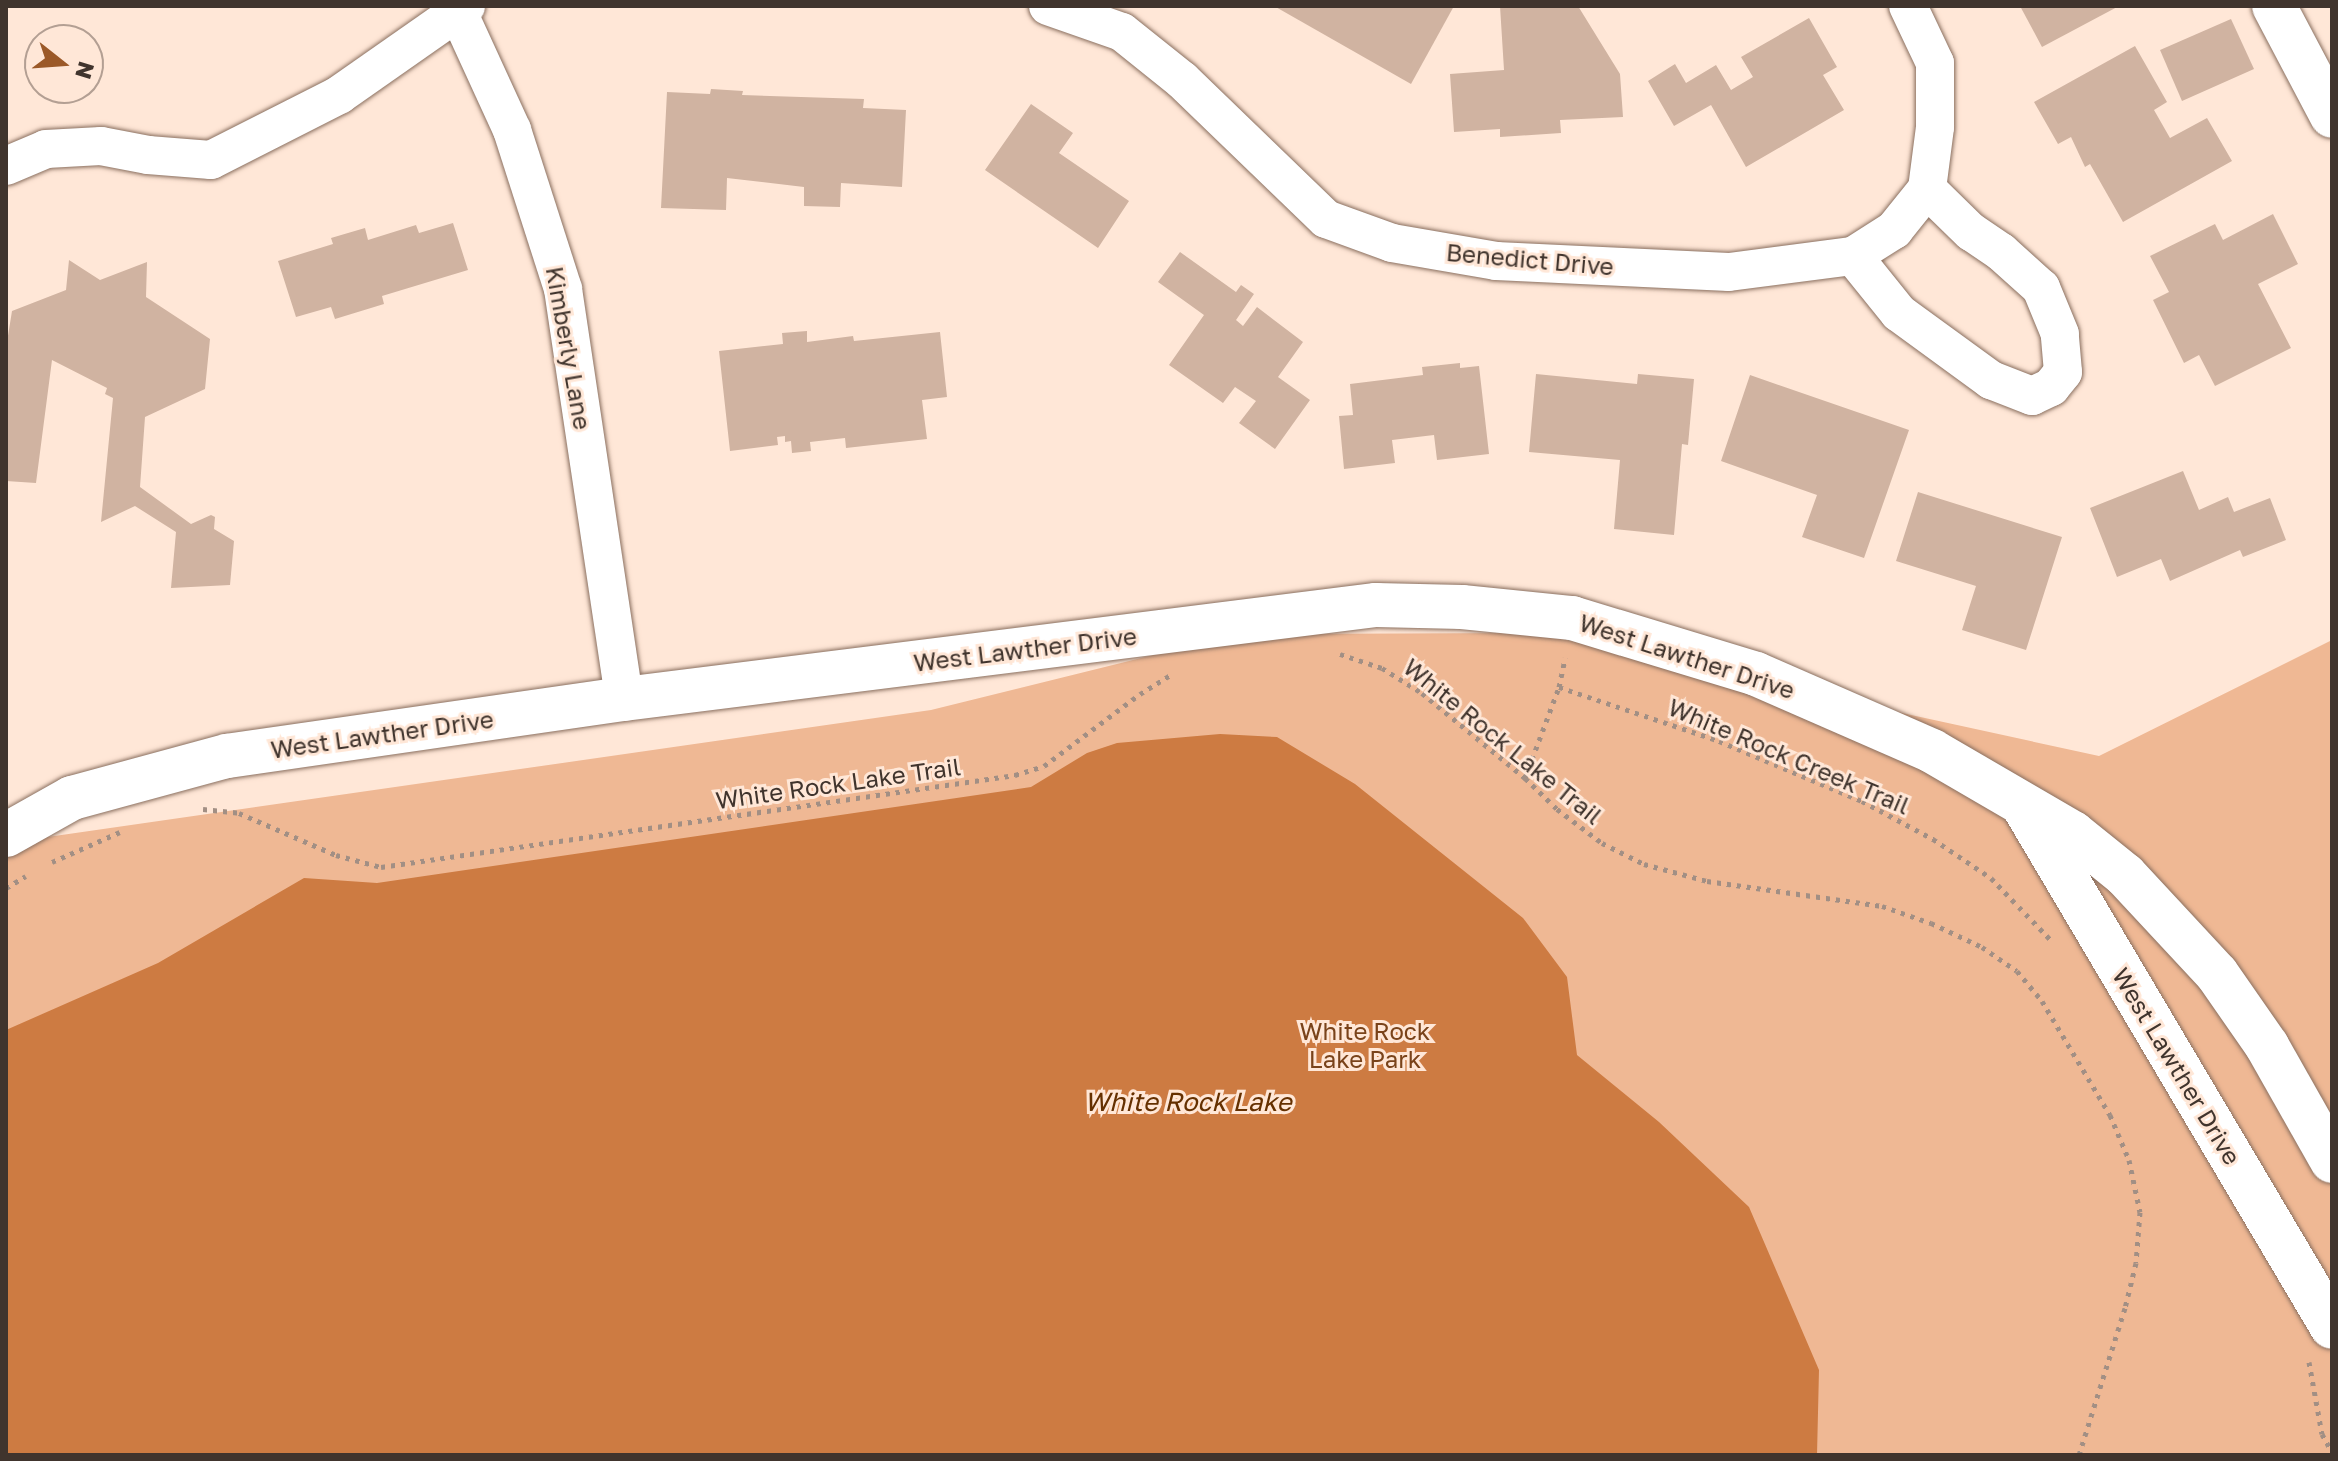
<!DOCTYPE html>
<html>
<head>
<meta charset="utf-8">
<style>
  body { margin:0 }
  #map { position:relative; width:2338px; height:1461px; overflow:hidden; background:#ffe7d7; font-family:"Golos Text",sans-serif }
  div>[style] { position:absolute }
  [style*='--x'] { left:calc(var(--x)*1px); top:calc(var(--y)*1px); width:calc(var(--w)*1px); rotate:calc(var(--a)*1deg) }
  .green>* { inset:0; background:#efb894 }
  .water>* { inset:0; background:#cd7b42 }
  .building>* { inset:0; background:#d0b3a1 }
  .path>* { height:5px; margin-top:-2.5px; transform-origin:0; background:repeating-linear-gradient(90deg,#a28f84 0 4px,transparent 0 10px) }
  .roads { filter:drop-shadow(0 0 2px #8a6f5f) drop-shadow(0 0 2px #8a6f5f) }
  .street>* { height:38px; margin:-19px; padding:0 19px; transform-origin:19px; border-radius:19px; background:#fff }
  .secondary>* { height:44px; margin:-22px; padding:0 22px; transform-origin:22px; border-radius:22px; background:#fff }
  span { translate:-50% -50%; white-space:nowrap; text-align:center; line-height:1.15; -webkit-text-stroke:6px #ffe7d7; paint-order:stroke }
  .street-label { font-size:24px; color:#40342d }
  .park-label { font-size:24px; color:#7a431a }
  .water-label { font-size:26px; color:#653000; font-style:italic }
  .frame { position:absolute; inset:0; border:8px solid #40342d; pointer-events:none }
  .north { position:absolute; left:24px; top:24px; width:80px; height:80px; box-sizing:border-box; background:#ffe7d7; border:2px solid #b39f93; border-radius:50%; rotate:107deg; font-size:22px; font-weight:700; line-height:32px; text-align:center; color:#40342d }
  .north::after { content:''; display:block; margin:auto; width:28px; height:36px; background:#9b5928; clip-path:polygon(50% 0,100% 100%,50% 72%,0 100%) }
</style>
</head>
<body>
<div id="map">
  <div class="green">
    <div style="clip-path:polygon(1534px 633px,2099px 756px,2332px 640px,2332px 1455px,6px 1455px,6px 843px,931px 710px,1238px 634px)"></div>
  </div>
  <div class="water">
    <div style="clip-path:polygon(1220px 734px,1277px 737px,1355px 784px,1523px 918px,1567px 977px,1577px 1055px,1659px 1122px,1749px 1207px,1819px 1370px,1817px 1455px,6px 1455px,6px 1030px,158px 963px,304px 878px,377px 883px,1031px 787px,1087px 753px,1117px 743px)"></div>
  </div>
  <div class="building">
    <div style="clip-path:polygon(1274px 6px,1454px 6px,1411px 84px)"></div>
    <div style="clip-path:polygon(1500px 6px,1578px 6px,1620px 74px,1623px 117px,1560px 120px,1561px 133px,1500px 137px,1500px 129px,1454px 132px,1450px 74px,1504px 70px)"></div>
    <div style="clip-path:polygon(2020px 6px,2119px 6px,2042px 47px)"></div>
    <div style="clip-path:polygon(1809px 18px,1837px 67px,1823px 75px,1844px 110px,1746px 167px,1711px 105px,1674px 126px,1648px 81px,1675px 64px,1686px 83px,1716px 65px,1731px 90px,1753px 77px,1741px 57px)"></div>
    <div style="clip-path:polygon(2231px 19px,2254px 69px,2182px 101px,2160px 50px)"></div>
    <div style="clip-path:polygon(2135px 46px,2167px 102px,2154px 110px,2170px 138px,2207px 118px,2232px 161px,2123px 222px,2090px 164px,2085px 167px,2071px 137px,2058px 144px,2034px 102px)"></div>
    <div style="clip-path:polygon(711px 89px,743px 91px,742px 95px,864px 99px,863px 108px,906px 110px,902px 187px,841px 183px,840px 207px,804px 206px,804px 187px,727px 178px,726px 210px,661px 208px,667px 92px,710px 94px)"></div>
    <div style="clip-path:polygon(1031px 104px,1073px 133px,1059px 153px,1129px 201px,1098px 248px,985px 170px)"></div>
    <div style="clip-path:polygon(2273px 214px,2298px 264px,2258px 284px,2291px 348px,2215px 386px,2199px 355px,2184px 363px,2153px 300px,2169px 292px,2150px 256px,2215px 224px,2223px 240px)"></div>
    <div style="clip-path:polygon(453px 223px,468px 270px,382px 296px,384px 304px,335px 319px,331px 307px,296px 317px,278px 261px,333px 244px,331px 238px,365px 228px,368px 240px,416px 225px,419px 233px)"></div>
    <div style="clip-path:polygon(1180px 252px,1236px 292px,1241px 285px,1254px 294px,1236px 320px,1243px 326px,1257px 307px,1303px 342px,1278px 377px,1310px 400px,1275px 449px,1239px 423px,1256px 401px,1235px 387px,1223px 403px,1169px 365px,1204px 315px,1158px 282px)"></div>
    <div style="clip-path:polygon(69px 260px,100px 280px,147px 262px,146px 297px,210px 339px,205px 389px,145px 417px,140px 487px,191px 524px,211px 515px,215px 517px,214px 529px,234px 541px,230px 585px,171px 588px,176px 532px,135px 506px,101px 522px,113px 398px,105px 394px,107px 388px,52px 360px,36px 483px,6px 481px,6px 348px,12px 311px,66px 290px)"></div>
    <div style="clip-path:polygon(807px 331px,807px 342px,853px 336px,854px 341px,940px 332px,947px 397px,922px 400px,927px 439px,846px 448px,845px 438px,810px 442px,811px 451px,792px 453px,791px 441px,785px 442px,785px 436px,777px 437px,778px 445px,730px 451px,719px 351px,783px 344px,782px 333px)"></div>
    <div style="clip-path:polygon(1460px 363px,1460px 368px,1479px 366px,1489px 454px,1437px 460px,1434px 435px,1392px 440px,1395px 463px,1344px 469px,1339px 416px,1353px 415px,1350px 384px,1423px 375px,1422px 367px)"></div>
    <div style="clip-path:polygon(1536px 374px,1637px 384px,1638px 374px,1694px 379px,1688px 445px,1682px 444px,1674px 535px,1614px 529px,1620px 460px,1529px 452px)"></div>
    <div style="clip-path:polygon(1750px 375px,1909px 430px,1864px 558px,1802px 537px,1817px 495px,1721px 461px)"></div>
    <div style="clip-path:polygon(2183px 471px,2199px 510px,2228px 497px,2234px 512px,2270px 498px,2286px 540px,2243px 557px,2240px 550px,2170px 581px,2161px 559px,2117px 577px,2090px 508px)"></div>
    <div style="clip-path:polygon(1918px 492px,2062px 537px,2026px 650px,1962px 630px,1976px 586px,1896px 561px)"></div>
  </div>
  <div class="path">
    <div style="--x:1340;--y:654;--w:44;--a:18.4"></div>
    <div style="--x:1382;--y:668;--w:47;--a:32"></div>
    <div style="--x:1422;--y:693;--w:134;--a:39.5"></div>
    <div style="--x:1525;--y:778;--w:45;--a:44.1"></div>
    <div style="--x:1557;--y:809;--w:56;--a:37.1"></div>
    <div style="--x:1602;--y:843;--w:47;--a:26.6"></div>
    <div style="--x:1644;--y:864;--w:65;--a:15.1"></div>
    <div style="--x:1707;--y:881;--w:177;--a:8.1"></div>
    <div style="--x:1882;--y:906;--w:52;--a:19.1"></div>
    <div style="--x:1931;--y:923;--w:56;--a:25.2"></div>
    <div style="--x:1982;--y:947;--w:42;--a:34.4"></div>
    <div style="--x:2017;--y:971;--w:39;--a:50"></div>
    <div style="--x:2042;--y:1001;--w:133;--a:59.2"></div>
    <div style="--x:2110;--y:1115;--w:49;--a:67.1"></div>
    <div style="--x:2129;--y:1160;--w:53;--a:78.1"></div>
    <div style="--x:2140;--y:1212;--w:51;--a:94.5"></div>
    <div style="--x:2136;--y:1263;--w:46;--a:103.7"></div>
    <div style="--x:2125;--y:1308;--w:154;--a:107.4"></div>
    <div style="--x:1559;--y:687;--w:169;--a:18.6"></div>
    <div style="--x:1719;--y:741;--w:155;--a:22.8"></div>
    <div style="--x:1862;--y:801;--w:81;--a:28.2"></div>
    <div style="--x:1933;--y:839;--w:70;--a:33.9"></div>
    <div style="--x:1991;--y:878;--w:85;--a:46"></div>
    <div style="--x:1525;--y:778;--w:97;--a:-69.5"></div>
    <div style="--x:1559;--y:687;--w:30;--a:-78"></div>
    <div style="--x:203;--y:809;--w:36;--a:6"></div>
    <div style="--x:239;--y:813;--w:106;--a:23.4"></div>
    <div style="--x:336;--y:855;--w:47;--a:14.9"></div>
    <div style="--x:381;--y:867;--w:641;--a:-8.26"></div>
    <div style="--x:1015;--y:775;--w:30;--a:-17"></div>
    <div style="--x:1044;--y:766;--w:120;--a:-36.9"></div>
    <div style="--x:1140;--y:694;--w:38;--a:-32"></div>
    <div style="--x:52;--y:862;--w:74;--a:-23.8"></div>
    <div style="--x:6;--y:888;--w:23;--a:-31"></div>
    <div style="--x:2309;--y:1362;--w:73;--a:79.8"></div>
    <div style="--x:2322;--y:1434;--w:21;--a:61"></div>
  </div>
  <div class="roads">
    <div class="street">
      <div style="--x:1048;--y:6;--w:78;--a:19.4"></div>
      <div style="--x:1122;--y:32;--w:77;--a:38.7"></div>
      <div style="--x:1182;--y:80;--w:200;--a:44"></div>
      <div style="--x:1326;--y:219;--w:70;--a:20"></div>
      <div style="--x:1392;--y:243;--w:106;--a:9.8"></div>
      <div style="--x:1496;--y:261;--w:233;--a:2.7"></div>
      <div style="--x:1729;--y:272;--w:125;--a:-7.4"></div>
      <div style="--x:1853;--y:256;--w:49;--a:-32.4"></div>
      <div style="--x:1894;--y:230;--w:53;--a:-51.2"></div>
      <div style="--x:1927;--y:189;--w:63;--a:-82.6"></div>
      <div style="--x:1935;--y:127;--w:64;--a:-90"></div>
      <div style="--x:1935;--y:63;--w:63;--a:-115.3"></div>
      <div style="--x:458;--y:12;--w:130;--a:65.4"></div>
      <div style="--x:512;--y:130;--w:167;--a:72.2"></div>
      <div style="--x:563;--y:289;--w:415;--a:81.5"></div>
      <div style="--x:6;--y:166;--w:43;--a:-23"></div>
      <div style="--x:46;--y:149;--w:55;--a:-3.1"></div>
      <div style="--x:101;--y:146;--w:48;--a:10.8"></div>
      <div style="--x:148;--y:155;--w:63;--a:4.5"></div>
      <div style="--x:211;--y:160;--w:144;--a:-26.9"></div>
      <div style="--x:339;--y:95;--w:155;--a:-35"></div>
      <div style="--x:1853;--y:256;--w:73;--a:51.1"></div>
      <div style="--x:1899;--y:313;--w:114;--a:36.1"></div>
      <div style="--x:1991;--y:380;--w:44;--a:21.3"></div>
      <div style="--x:2032;--y:396;--w:21;--a:-25"></div>
      <div style="--x:2051;--y:387;--w:19;--a:-51"></div>
      <div style="--x:2063;--y:372;--w:38;--a:-95"></div>
      <div style="--x:2060;--y:334;--w:50;--a:-112.4"></div>
      <div style="--x:2041;--y:288;--w:54;--a:-138"></div>
      <div style="--x:2001;--y:252;--w:36;--a:-146"></div>
      <div style="--x:1971;--y:232;--w:62;--a:-135.7"></div>
    </div>
    <div class="secondary">
      <div style="--x:2274;--y:6;--w:124;--a:62.2"></div>
      <div style="--x:2024;--y:807;--w:604;--a:59.36"></div>
      <div style="--x:6;--y:835;--w:76;--a:-29.3"></div>
      <div style="--x:72;--y:798;--w:161;--a:-15.2"></div>
      <div style="--x:227;--y:756;--w:401;--a:-8.2"></div>
      <div style="--x:624;--y:699;--w:758;--a:-7.13"></div>
      <div style="--x:1376;--y:605;--w:86;--a:1.3"></div>
      <div style="--x:1462;--y:607;--w:111;--a:5.7"></div>
      <div style="--x:1572;--y:618;--w:192;--a:16.9"></div>
      <div style="--x:1756;--y:674;--w:192;--a:23.6"></div>
      <div style="--x:1932;--y:751;--w:163;--a:30.2"></div>
      <div style="--x:2073;--y:833;--w:67;--a:38.9"></div>
      <div style="--x:2125;--y:875;--w:135;--a:47.1"></div>
      <div style="--x:2217;--y:974;--w:88;--a:55.2"></div>
      <div style="--x:2267;--y:1046;--w:132;--a:60.5"></div>
    </div>
  </div>
  <div class="street-label">
    <span style="left:1530px;top:259px;rotate:5deg">Benedict Drive</span>
    <span style="left:569px;top:348px;rotate:80deg">Kimberly Lane</span>
    <span style="left:1025px;top:649px;rotate:-7deg">West Lawther Drive</span>
    <span style="left:1687px;top:656px;rotate:18deg">West Lawther Drive</span>
    <span style="left:382px;top:734px;rotate:-8deg">West Lawther Drive</span>
    <span style="left:1503px;top:741px;rotate:39deg">White Rock Lake Trail</span>
    <span style="left:1789px;top:756px;rotate:23deg">White Rock Creek Trail</span>
    <span style="left:838px;top:783px;rotate:-8deg">White Rock Lake Trail</span>
    <span style="left:2177px;top:1066px;rotate:59deg">West Lawther Drive</span>
  </div>
  <div class="park-label">
    <span style="left:1365px;top:1045px">White Rock<br>Lake Park</span>
  </div>
  <div class="water-label">
    <span style="left:1188px;top:1102px">White Rock Lake</span>
  </div>
  <div class="frame"></div>
  <div class="north">N</div>
</div>
</body>
</html>
